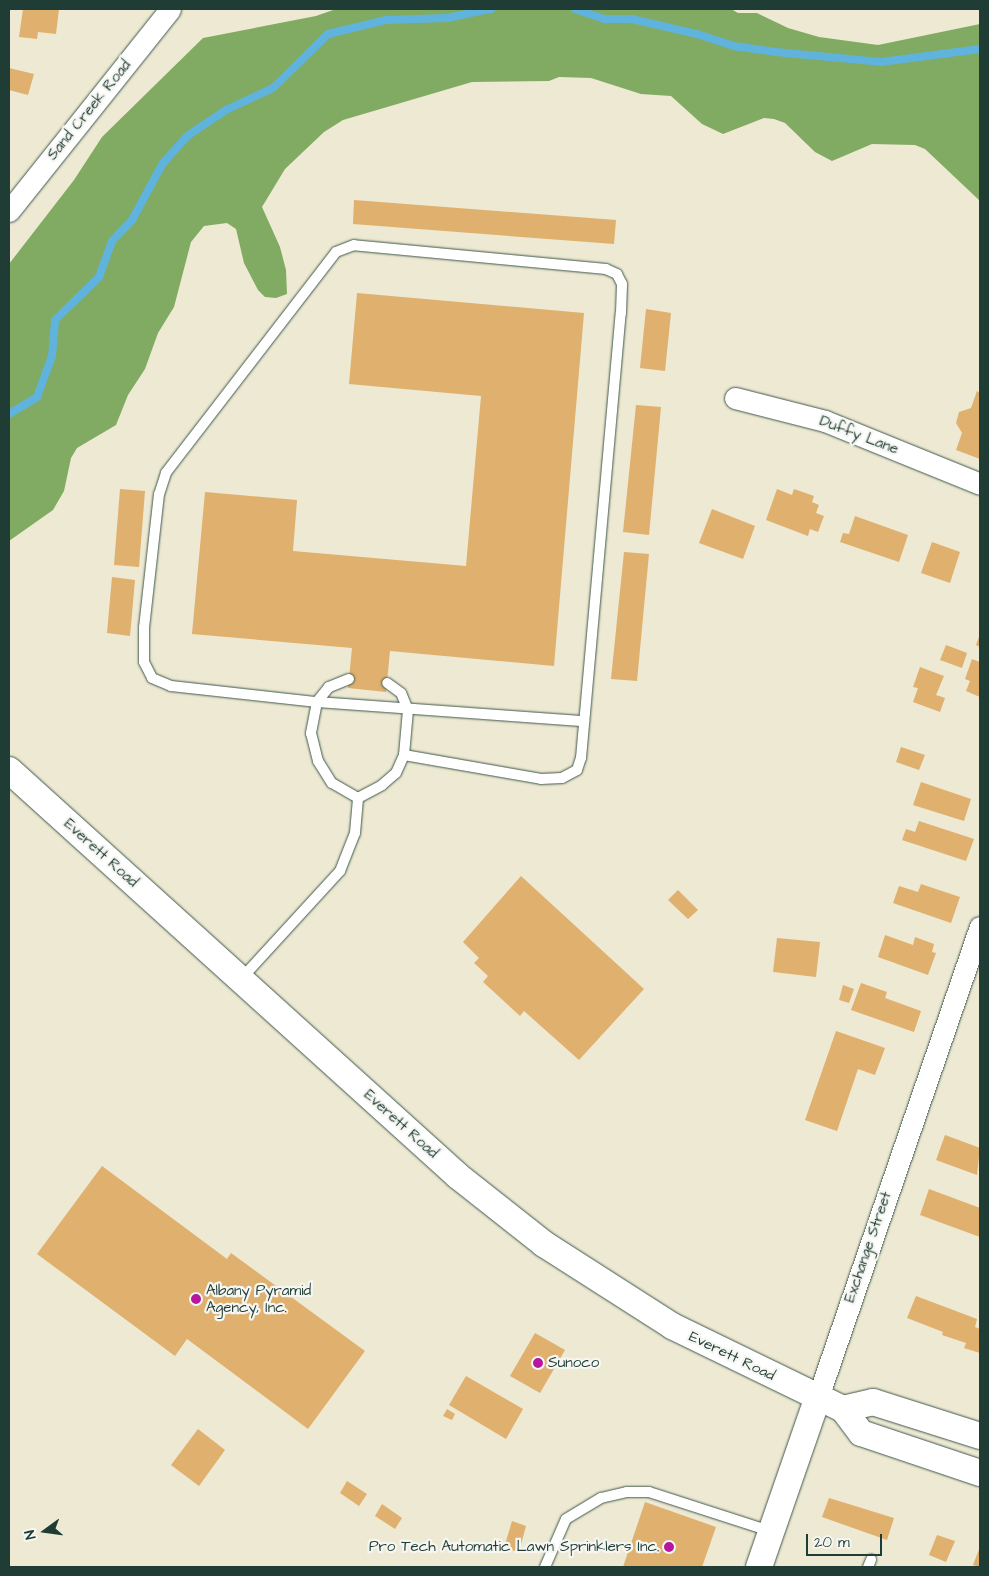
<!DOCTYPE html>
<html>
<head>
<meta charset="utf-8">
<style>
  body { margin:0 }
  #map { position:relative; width:989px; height:1576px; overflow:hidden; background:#ede9d2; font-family:"Architects Daughter",sans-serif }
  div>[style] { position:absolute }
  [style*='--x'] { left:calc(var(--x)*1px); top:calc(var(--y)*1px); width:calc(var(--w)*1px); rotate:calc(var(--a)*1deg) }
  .forest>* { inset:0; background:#81ab62 }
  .stream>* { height:8px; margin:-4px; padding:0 4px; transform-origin:4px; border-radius:4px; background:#60b3dc }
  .building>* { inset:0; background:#dfb06e }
  .roads { filter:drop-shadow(0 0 1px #3e574c) drop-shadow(0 0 1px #3e574c) }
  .service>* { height:10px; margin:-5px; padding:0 5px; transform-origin:5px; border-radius:5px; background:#fff }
  .minor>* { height:21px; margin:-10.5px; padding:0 10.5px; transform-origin:10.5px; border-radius:10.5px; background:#fff }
  .tertiary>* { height:26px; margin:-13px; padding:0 13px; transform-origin:13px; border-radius:13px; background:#fff }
  .dots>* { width:14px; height:14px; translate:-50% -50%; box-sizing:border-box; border:2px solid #f6f6f2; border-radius:50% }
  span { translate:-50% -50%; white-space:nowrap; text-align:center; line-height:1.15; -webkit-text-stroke:4.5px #f6f6f2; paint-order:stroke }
  .street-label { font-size:15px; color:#1f3d34 }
  .poi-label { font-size:15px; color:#1f3d34 }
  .left { translate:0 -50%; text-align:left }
  .right { translate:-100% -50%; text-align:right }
  .frame { position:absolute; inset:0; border:10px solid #1f3d34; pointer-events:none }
  .north { position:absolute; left:20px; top:1506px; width:50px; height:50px; -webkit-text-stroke:4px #f6f6f2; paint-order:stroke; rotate:256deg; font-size:14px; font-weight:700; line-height:20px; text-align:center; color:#1f3d34 }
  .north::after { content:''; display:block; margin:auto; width:18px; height:22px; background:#1f3d34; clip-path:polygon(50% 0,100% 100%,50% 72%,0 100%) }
  .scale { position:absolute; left:806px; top:1534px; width:76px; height:22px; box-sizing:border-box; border:2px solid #1f3d34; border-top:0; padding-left:6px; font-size:15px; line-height:18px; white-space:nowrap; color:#1f3d34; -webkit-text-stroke:4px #f6f6f2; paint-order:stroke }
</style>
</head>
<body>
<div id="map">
  <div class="forest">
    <div style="clip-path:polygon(336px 9px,731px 9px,738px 13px,757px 13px,788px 28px,819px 37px,878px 45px,980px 24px,980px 201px,925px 149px,915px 145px,872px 144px,832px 161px,815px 152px,785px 123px,774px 119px,764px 118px,723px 134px,702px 124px,671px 96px,641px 94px,591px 78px,559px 77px,549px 81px,472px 82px,343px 120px,324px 132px,285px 169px,262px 207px,280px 247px,286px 270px,287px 294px,276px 298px,265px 297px,258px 290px,244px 263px,236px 229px,227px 223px,204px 226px,191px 242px,174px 307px,158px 333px,145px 369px,128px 395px,116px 425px,77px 448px,71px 458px,64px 491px,53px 510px,9px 541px,9px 264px,74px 180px,102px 137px,203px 38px,316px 16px)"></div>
  </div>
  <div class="stream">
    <div style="--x:575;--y:9;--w:31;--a:19"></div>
    <div style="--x:604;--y:19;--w:28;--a:0"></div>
    <div style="--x:632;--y:19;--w:67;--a:13"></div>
    <div style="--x:697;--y:34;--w:38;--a:18"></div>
    <div style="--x:733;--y:46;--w:43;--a:7.9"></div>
    <div style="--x:776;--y:52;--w:105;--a:5.4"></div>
    <div style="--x:881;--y:62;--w:100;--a:-7.5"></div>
    <div style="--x:9;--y:414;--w:33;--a:-31"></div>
    <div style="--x:37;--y:397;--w:44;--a:-69.9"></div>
    <div style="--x:52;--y:356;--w:36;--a:-85"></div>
    <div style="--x:55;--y:320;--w:62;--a:-44.3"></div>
    <div style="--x:99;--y:277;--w:38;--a:-70"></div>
    <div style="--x:112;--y:241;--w:29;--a:-46"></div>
    <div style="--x:132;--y:220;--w:65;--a:-61.5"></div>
    <div style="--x:163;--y:163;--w:36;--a:-48"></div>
    <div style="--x:187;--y:136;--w:47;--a:-33.7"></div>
    <div style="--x:226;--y:110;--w:52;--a:-25.1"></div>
    <div style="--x:273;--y:88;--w:77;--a:-44.5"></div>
    <div style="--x:328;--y:34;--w:60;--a:-13.6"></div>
    <div style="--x:386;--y:20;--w:61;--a:-1.9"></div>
    <div style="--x:447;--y:18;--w:45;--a:-11.6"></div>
  </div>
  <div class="building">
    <div style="clip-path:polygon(23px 9px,59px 9px,56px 34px,38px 32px,37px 39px,19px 37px)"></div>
    <div style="clip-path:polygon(9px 68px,34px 74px,28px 95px,9px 90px)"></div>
    <div style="clip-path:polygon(354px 200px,616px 220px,614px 244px,353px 224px)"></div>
    <div style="clip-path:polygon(357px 293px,584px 313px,554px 666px,390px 651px,386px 692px,348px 688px,352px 648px,192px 634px,205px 492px,297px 500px,293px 551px,466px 566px,481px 396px,349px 384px)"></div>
    <div style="clip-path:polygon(646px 309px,671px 313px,665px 371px,640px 368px)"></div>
    <div style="clip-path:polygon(977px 391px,980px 393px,980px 459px,956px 450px,962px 433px,956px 423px,959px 412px,971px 408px)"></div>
    <div style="clip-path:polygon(636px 405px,661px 407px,649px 535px,623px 532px)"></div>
    <div style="clip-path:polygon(120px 489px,145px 491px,139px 567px,114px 565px)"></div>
    <div style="clip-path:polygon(777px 489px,792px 495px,794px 489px,814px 496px,812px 502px,819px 505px,816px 513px,824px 516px,818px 532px,810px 529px,808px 536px,766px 520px)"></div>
    <div style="clip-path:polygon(712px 509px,755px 526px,743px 559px,699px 543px)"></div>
    <div style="clip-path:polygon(855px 516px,908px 535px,899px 562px,840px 542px,843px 533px,849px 534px)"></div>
    <div style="clip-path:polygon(932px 542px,960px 552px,950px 583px,921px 573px)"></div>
    <div style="clip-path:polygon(624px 552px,649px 554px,637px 681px,611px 679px)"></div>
    <div style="clip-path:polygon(112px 577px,135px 580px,130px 636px,107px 633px)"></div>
    <div style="clip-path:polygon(980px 634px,980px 647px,976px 645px)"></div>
    <div style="clip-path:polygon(946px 645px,967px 653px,962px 668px,940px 660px)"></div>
    <div style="clip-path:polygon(972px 659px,980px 662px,980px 697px,966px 691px,970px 681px,965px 679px)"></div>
    <div style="clip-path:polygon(920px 667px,944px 676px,936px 695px,945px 698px,940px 712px,913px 702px,918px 688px,913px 687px)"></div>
    <div style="clip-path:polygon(901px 747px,925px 755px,919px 770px,896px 762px)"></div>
    <div style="clip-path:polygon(921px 782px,971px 799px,964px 821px,913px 805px)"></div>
    <div style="clip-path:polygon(919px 821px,974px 839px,966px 861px,902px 840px,906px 829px,915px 832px)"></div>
    <div style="clip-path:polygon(521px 876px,644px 989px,579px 1060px,524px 1011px,520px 1016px,483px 982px,488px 976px,474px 963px,479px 958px,463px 942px)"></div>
    <div style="clip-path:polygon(921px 884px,960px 897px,951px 923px,893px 903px,899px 886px,918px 892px)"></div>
    <div style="clip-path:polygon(678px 890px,698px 910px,688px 919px,668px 900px)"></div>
    <div style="clip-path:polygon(885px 935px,913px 945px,915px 937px,934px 944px,932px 952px,936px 953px,928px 975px,878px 957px)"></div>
    <div style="clip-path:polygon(777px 938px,820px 942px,816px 977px,773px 972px)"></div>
    <div style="clip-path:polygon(861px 983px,887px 992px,885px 998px,921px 1011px,914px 1032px,851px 1010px)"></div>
    <div style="clip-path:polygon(843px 985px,854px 989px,849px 1003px,839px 1000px)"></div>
    <div style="clip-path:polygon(836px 1031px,885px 1048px,875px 1075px,858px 1069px,837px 1131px,805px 1120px)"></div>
    <div style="clip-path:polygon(945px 1135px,980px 1148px,977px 1175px,936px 1160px)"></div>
    <div style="clip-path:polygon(102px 1166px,227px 1259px,231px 1253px,365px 1351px,308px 1429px,187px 1339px,175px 1356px,37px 1254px)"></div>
    <div style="clip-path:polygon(929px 1189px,980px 1208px,980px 1237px,920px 1215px)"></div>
    <div style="clip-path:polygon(916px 1296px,977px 1319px,975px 1327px,980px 1329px,980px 1353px,964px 1348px,966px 1343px,942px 1335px,943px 1332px,907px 1318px)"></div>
    <div style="clip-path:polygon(535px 1333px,565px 1350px,540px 1393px,510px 1376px)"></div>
    <div style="clip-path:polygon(466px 1376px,523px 1409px,506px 1439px,449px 1405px)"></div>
    <div style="clip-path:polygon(447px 1409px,455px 1414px,452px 1420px,443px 1416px)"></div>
    <div style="clip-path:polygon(198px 1429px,225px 1450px,199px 1486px,171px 1465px)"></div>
    <div style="clip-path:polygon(347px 1481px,367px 1494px,359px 1506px,340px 1493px)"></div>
    <div style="clip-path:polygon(829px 1498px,894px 1518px,887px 1540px,822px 1517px)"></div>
    <div style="clip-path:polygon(645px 1502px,716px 1527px,702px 1567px,623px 1567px)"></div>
    <div style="clip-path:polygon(382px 1504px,402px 1518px,395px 1529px,375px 1516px)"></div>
    <div style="clip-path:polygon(512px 1521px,526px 1526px,519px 1552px,504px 1548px)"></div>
    <div style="clip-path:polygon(937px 1535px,955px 1541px,946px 1562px,929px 1555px)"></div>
    <div style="clip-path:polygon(980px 1547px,980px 1567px,979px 1567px,973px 1565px)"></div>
  </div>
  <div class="roads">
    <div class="service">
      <div style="--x:349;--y:679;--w:22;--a:158"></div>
      <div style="--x:329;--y:687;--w:19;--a:129"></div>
      <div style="--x:317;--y:702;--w:32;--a:101"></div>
      <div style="--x:311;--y:733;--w:29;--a:76"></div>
      <div style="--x:318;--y:761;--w:26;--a:58"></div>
      <div style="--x:332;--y:783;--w:30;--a:30"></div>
      <div style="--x:404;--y:755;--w:139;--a:9.9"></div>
      <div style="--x:541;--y:779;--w:21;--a:-3"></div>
      <div style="--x:562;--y:778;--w:17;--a:-28"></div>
      <div style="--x:577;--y:770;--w:13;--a:-72"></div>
      <div style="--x:581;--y:758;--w:447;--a:-84.9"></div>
      <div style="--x:621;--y:313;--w:29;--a:-88"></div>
      <div style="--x:622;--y:284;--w:11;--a:-117"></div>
      <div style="--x:617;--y:274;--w:12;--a:-156"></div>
      <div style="--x:606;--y:269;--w:253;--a:-174.6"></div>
      <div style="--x:354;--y:245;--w:19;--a:159"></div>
      <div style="--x:336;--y:252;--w:279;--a:127.6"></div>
      <div style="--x:166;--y:473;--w:22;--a:108"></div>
      <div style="--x:159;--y:494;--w:134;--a:96.4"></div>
      <div style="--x:144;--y:627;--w:35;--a:90"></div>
      <div style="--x:144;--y:662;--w:18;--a:63"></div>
      <div style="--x:152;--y:678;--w:21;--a:23"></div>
      <div style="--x:171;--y:686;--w:147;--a:6.3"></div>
      <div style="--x:317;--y:702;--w:268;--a:4.1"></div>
      <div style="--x:358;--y:798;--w:27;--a:-28"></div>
      <div style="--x:382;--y:785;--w:18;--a:-41"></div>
      <div style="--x:396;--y:773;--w:20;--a:-66"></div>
      <div style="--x:404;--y:755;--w:45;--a:-84.9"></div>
      <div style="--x:408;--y:710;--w:18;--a:-112"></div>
      <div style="--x:401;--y:693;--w:17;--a:-144"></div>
      <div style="--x:241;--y:979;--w:147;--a:-47.5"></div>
      <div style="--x:340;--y:871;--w:41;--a:-68.5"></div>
      <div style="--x:355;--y:833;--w:35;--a:-85"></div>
      <div style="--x:545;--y:1567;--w:52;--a:-66.4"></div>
      <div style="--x:566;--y:1519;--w:41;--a:-31"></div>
      <div style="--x:601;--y:1498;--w:27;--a:-13"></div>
      <div style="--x:627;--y:1492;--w:22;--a:0"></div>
      <div style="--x:649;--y:1492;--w:127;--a:17.9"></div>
      <div style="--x:868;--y:1567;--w:8;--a:-67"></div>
    </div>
    <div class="minor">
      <div style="--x:9;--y:211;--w:258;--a:-51.4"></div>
      <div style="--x:735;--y:398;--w:93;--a:14.3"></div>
      <div style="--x:825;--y:421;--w:167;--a:22.1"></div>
      <div style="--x:818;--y:1397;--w:497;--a:-71"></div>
    </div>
    <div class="tertiary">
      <div style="--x:9;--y:770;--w:605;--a:42.12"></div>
      <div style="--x:458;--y:1176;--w:110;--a:38.3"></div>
      <div style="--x:544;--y:1244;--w:152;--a:32.6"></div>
      <div style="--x:672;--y:1326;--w:190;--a:25.9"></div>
      <div style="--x:843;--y:1409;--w:30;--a:53"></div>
      <div style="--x:861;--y:1433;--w:126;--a:18.6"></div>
      <div style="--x:843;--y:1409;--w:31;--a:-13"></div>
      <div style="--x:873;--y:1402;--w:112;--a:17.6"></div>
      <div style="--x:759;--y:1567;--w:180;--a:-70.9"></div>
    </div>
  </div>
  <div class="dots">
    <div style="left:196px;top:1299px;background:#b5179e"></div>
    <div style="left:538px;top:1363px;background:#b5179e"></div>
    <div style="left:669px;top:1547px;background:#b5179e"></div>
  </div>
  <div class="street-label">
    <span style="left:89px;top:110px;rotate:-51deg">Sand Creek Road</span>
    <span style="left:859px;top:435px;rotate:21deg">Duffy Lane</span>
    <span style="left:101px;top:853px;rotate:42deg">Everett Road</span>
    <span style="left:401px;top:1124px;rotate:42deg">Everett Road</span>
    <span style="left:868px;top:1247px;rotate:-71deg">Exchange Street</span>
    <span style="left:732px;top:1356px;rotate:26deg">Everett Road</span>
  </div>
  <div class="poi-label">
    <span class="left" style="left:206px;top:1299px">Albany Pyramid<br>Agency, Inc.</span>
    <span class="left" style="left:548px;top:1363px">Sunoco</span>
    <span class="right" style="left:659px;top:1547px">Pro Tech Automatic Lawn Sprinklers Inc.</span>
  </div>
  <div class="frame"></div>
  <div class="north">N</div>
  <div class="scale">20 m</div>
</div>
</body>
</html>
